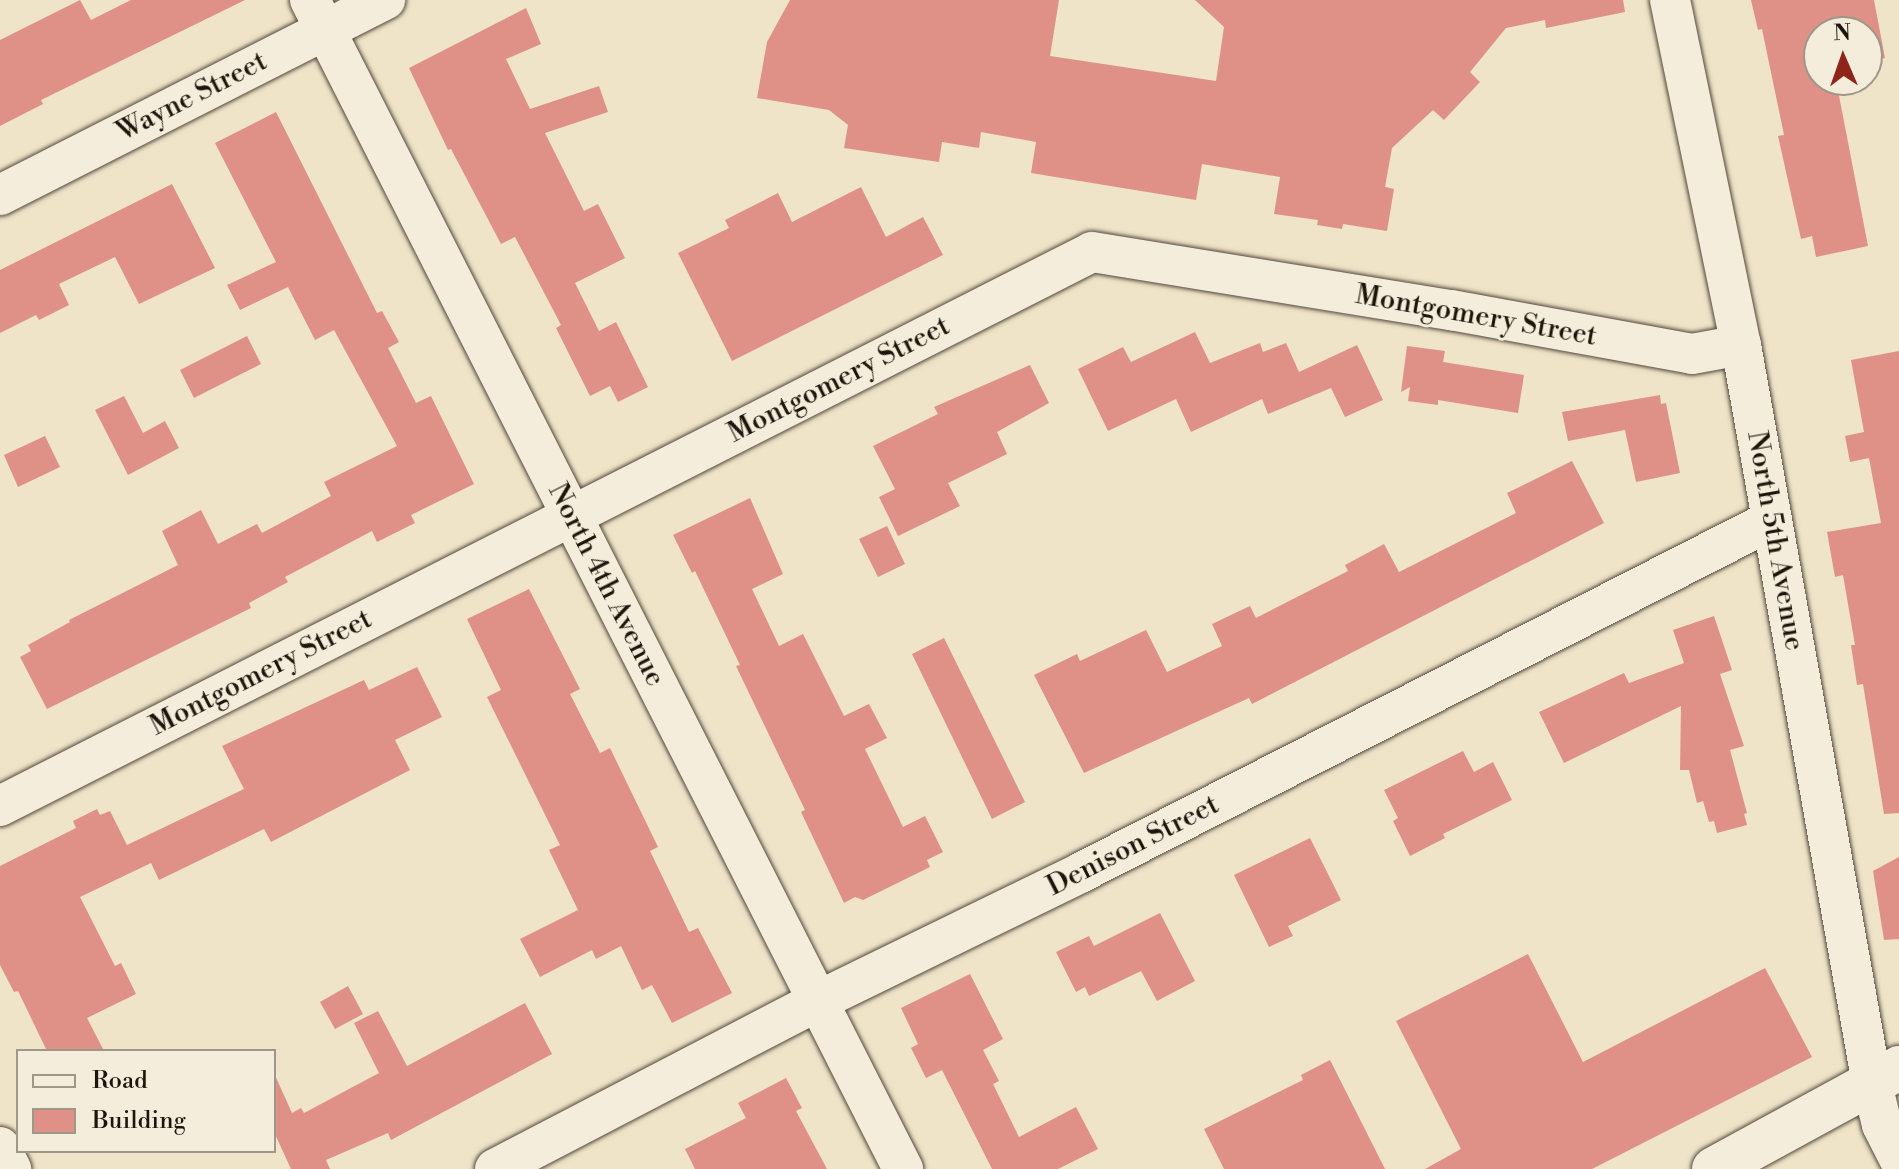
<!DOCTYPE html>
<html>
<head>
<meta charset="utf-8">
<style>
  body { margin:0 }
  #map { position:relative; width:1899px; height:1169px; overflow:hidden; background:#efe3c8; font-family:"Libre Bodoni",serif }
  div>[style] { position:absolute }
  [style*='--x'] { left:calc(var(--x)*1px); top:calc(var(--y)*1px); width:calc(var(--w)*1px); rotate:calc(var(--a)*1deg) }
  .building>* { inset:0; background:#df9188 }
  .roads { filter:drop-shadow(0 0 2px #52483a) drop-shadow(0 0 2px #52483a) }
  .street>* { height:40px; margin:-20px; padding:0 20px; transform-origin:20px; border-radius:20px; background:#f5eddb }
  .secondary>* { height:44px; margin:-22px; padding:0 22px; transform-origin:22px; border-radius:22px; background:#f5eddb }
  span { translate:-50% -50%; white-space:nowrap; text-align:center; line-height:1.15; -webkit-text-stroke:6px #f5eddb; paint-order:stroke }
  .street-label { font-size:28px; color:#1d150b }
  .legend { position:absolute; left:16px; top:1049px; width:260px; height:104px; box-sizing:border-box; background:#f5eddb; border:2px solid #9f9788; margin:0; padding:10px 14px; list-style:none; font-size:24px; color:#1d150b }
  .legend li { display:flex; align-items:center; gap:16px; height:40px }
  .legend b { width:40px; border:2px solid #9f9788 }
  .north { position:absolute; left:1803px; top:16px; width:80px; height:80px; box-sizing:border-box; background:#f5eddb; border:2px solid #9f9788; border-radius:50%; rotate:358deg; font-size:22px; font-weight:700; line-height:32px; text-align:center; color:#1d150b }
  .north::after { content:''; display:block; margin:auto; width:28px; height:36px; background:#8f2418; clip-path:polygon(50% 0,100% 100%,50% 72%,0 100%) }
</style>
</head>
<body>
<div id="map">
  <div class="building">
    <div style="clip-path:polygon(80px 0,91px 20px,131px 0,245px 0,41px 100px,43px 104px,0 126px,0 40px)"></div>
    <div style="clip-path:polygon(790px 0,1059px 0,1050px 56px,1216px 81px,1224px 27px,1195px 0,1623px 0,1625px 12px,1546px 28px,1545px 20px,1506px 28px,1470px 72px,1480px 82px,1444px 120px,1433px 110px,1392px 148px,1385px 187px,1394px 189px,1387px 231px,1343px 224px,1342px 229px,1317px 225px,1318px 220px,1274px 214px,1280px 177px,1202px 164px,1196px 200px,1031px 173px,1036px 142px,981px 132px,979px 148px,942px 142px,939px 162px,844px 148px,848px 125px,829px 110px,757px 98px,767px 42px)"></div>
    <div style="clip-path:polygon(1751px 0,1874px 0,1885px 58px,1867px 62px,1867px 32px,1819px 32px,1819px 80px,1836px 80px,1868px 246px,1816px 257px,1812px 236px,1801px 239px,1778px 136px,1784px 135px,1762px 29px,1758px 30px)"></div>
    <div style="clip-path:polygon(526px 8px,541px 44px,506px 59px,530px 109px,599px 86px,608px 112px,545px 133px,584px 211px,598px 204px,625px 258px,575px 283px,599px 331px,616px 322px,648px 387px,618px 402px,610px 386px,590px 396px,556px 328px,561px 325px,515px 237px,501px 244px,451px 149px,448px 150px,409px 68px)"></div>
    <div style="clip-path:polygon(276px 112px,377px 313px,382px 311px,399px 342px,388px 348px,416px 403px,431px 396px,474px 484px,411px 515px,415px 523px,377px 542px,372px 531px,285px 577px,288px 582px,249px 603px,251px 608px,47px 709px,20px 657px,31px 651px,28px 645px,70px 622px,69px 620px,178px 565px,162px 531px,201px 510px,218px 544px,257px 524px,262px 533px,331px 496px,324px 482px,397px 446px,334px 330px,315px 340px,288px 287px,240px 310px,227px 285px,276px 262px,215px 143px)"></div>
    <div style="clip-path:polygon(172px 184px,215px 268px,139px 304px,115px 257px,59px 284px,69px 305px,39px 320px,36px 315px,0 333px,0 270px)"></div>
    <div style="clip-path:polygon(861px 187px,886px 237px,923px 217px,943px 255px,732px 361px,678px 253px,729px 228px,725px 220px,778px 193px,792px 222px)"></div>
    <div style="clip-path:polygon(1195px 332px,1210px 363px,1260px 343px,1263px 352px,1286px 343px,1299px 372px,1357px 345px,1383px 400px,1345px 417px,1331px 388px,1268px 414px,1262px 399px,1191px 432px,1176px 399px,1108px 431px,1078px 369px,1123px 347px,1131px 362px)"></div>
    <div style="clip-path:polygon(247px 336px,261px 364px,194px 398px,180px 370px)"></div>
    <div style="clip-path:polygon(1407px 346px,1445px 351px,1443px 362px,1524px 375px,1518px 413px,1438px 400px,1438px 405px,1408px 401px,1410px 387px,1401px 392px)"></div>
    <div style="clip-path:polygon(1899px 351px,1899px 813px,1884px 814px,1863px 684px,1857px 685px,1851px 645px,1855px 645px,1843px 575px,1835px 577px,1827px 532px,1881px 523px,1869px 458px,1850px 462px,1845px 436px,1864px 432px,1851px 360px)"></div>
    <div style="clip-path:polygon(1030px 365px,1049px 403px,997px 432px,1007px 454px,948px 483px,960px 506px,898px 536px,879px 497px,895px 489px,873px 446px,938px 414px,934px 407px)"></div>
    <div style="clip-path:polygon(1660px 395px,1661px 404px,1666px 403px,1680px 473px,1636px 482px,1625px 430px,1568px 441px,1562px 412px)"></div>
    <div style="clip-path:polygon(124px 396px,143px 433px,165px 421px,179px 448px,128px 475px,95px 410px)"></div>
    <div style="clip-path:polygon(45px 436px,60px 467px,18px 487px,4px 455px)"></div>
    <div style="clip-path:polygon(1572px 461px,1604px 523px,1252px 704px,1249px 698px,1084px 773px,1034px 675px,1077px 654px,1080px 661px,1146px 630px,1167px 672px,1222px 646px,1212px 624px,1250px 606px,1256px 618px,1348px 571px,1345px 565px,1384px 544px,1399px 572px,1516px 513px,1507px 493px)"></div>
    <div style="clip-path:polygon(750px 498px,783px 574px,752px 589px,779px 646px,803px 634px,844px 716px,869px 704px,887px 738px,865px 749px,903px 827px,925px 816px,943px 852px,927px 860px,930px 867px,863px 900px,855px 897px,844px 903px,801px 812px,805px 810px,736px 666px,740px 665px,695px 571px,692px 573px,673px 535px)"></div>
    <div style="clip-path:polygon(887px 526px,905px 564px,878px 577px,859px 539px)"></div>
    <div style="clip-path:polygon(529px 589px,580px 689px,570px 694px,600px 753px,610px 748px,658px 847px,650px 851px,689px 932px,698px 928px,732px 993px,672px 1023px,652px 985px,642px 990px,621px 946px,596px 959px,592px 950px,540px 977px,520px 939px,578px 910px,549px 850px,560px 845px,487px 697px,501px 690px,467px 619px)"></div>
    <div style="clip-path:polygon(1714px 616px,1732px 670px,1720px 674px,1744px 746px,1730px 750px,1747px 813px,1744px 814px,1747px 825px,1717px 833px,1714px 821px,1709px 822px,1703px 801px,1697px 803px,1689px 770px,1680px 770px,1681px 706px,1564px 763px,1539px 712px,1624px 673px,1629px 683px,1684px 663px,1673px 630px)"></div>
    <div style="clip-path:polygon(944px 638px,1025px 802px,992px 819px,912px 654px)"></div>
    <div style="clip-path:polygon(417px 667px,442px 717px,395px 740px,410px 770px,271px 842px,264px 829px,159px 880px,151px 863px,80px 897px,115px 966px,121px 963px,136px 994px,87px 1018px,104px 1051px,47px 1051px,18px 991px,14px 992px,0 965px,0 866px,76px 828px,73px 821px,97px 809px,100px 815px,110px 811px,127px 845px,244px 789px,222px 746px,364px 680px,369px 690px)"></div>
    <div style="clip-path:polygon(1463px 751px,1474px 772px,1493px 762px,1512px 800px,1443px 834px,1445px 838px,1410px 856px,1393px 821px,1398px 818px,1384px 790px)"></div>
    <div style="clip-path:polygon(1310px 838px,1341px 900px,1288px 926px,1293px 936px,1269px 947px,1234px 875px)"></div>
    <div style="clip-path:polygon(1899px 857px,1899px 939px,1884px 940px,1873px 871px)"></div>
    <div style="clip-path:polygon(1160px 913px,1195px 981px,1157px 1001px,1141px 971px,1089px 996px,1085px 987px,1076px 992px,1056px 952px,1089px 936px,1094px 946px)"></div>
    <div style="clip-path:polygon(1528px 954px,1583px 1062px,1765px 968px,1812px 1057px,1592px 1169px,1425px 1169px,1461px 1149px,1396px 1021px)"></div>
    <div style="clip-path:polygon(970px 974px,1003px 1039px,983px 1050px,999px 1081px,993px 1084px,1019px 1137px,1076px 1107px,1098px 1149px,1058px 1169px,992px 1169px,942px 1070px,926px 1078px,911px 1048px,918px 1044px,901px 1008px)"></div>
    <div style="clip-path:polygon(348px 986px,363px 1014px,335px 1029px,320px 1002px)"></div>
    <div style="clip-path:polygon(525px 1003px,552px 1054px,391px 1140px,388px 1133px,326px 1160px,330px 1169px,291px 1169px,274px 1132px,274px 1073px,292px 1113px,301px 1108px,304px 1113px,379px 1073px,354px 1023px,378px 1011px,407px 1066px)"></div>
    <div style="clip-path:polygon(1330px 1060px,1385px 1169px,1224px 1169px,1204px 1129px,1303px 1080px,1301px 1075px)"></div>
    <div style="clip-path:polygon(786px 1078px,802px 1108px,796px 1111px,827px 1169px,695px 1169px,685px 1149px,746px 1118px,738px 1103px)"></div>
  </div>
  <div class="roads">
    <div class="street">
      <div style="--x:310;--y:0;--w:1311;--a:63.1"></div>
      <div style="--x:1670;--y:0;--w:352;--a:78.4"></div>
      <div style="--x:1741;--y:345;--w:751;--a:79.95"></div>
      <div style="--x:1872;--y:1084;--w:42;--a:76.3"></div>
      <div style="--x:1882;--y:1125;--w:38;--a:63"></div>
      <div style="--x:0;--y:195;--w:432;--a:-26.9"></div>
      <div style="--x:0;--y:806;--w:1224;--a:-26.9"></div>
      <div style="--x:1092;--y:252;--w:364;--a:9.2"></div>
      <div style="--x:1451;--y:310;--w:245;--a:10.3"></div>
      <div style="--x:1692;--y:354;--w:50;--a:-10.4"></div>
      <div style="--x:0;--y:1147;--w:25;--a:63"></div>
      <div style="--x:495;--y:1169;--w:364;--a:-27.5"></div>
      <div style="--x:818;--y:1001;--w:294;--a:-26"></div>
      <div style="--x:1082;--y:872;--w:772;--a:-27.03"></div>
    </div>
    <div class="secondary">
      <div style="--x:1714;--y:1169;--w:211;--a:-28.6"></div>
    </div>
  </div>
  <div class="street-label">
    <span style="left:192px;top:97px;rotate:-27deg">Wayne Street</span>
    <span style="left:1476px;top:316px;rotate:10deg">Montgomery Street</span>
    <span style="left:839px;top:380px;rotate:-27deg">Montgomery Street</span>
    <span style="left:1775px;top:541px;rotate:80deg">North 5th Avenue</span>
    <span style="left:606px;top:585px;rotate:63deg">North 4th Avenue</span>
    <span style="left:261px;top:673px;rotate:-27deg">Montgomery Street</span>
    <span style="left:1133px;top:846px;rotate:-27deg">Denison Street</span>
  </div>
  <ul class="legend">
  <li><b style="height:10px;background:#f5eddb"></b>Road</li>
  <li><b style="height:22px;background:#df9188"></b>Building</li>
  </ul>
  <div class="north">N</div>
</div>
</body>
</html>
